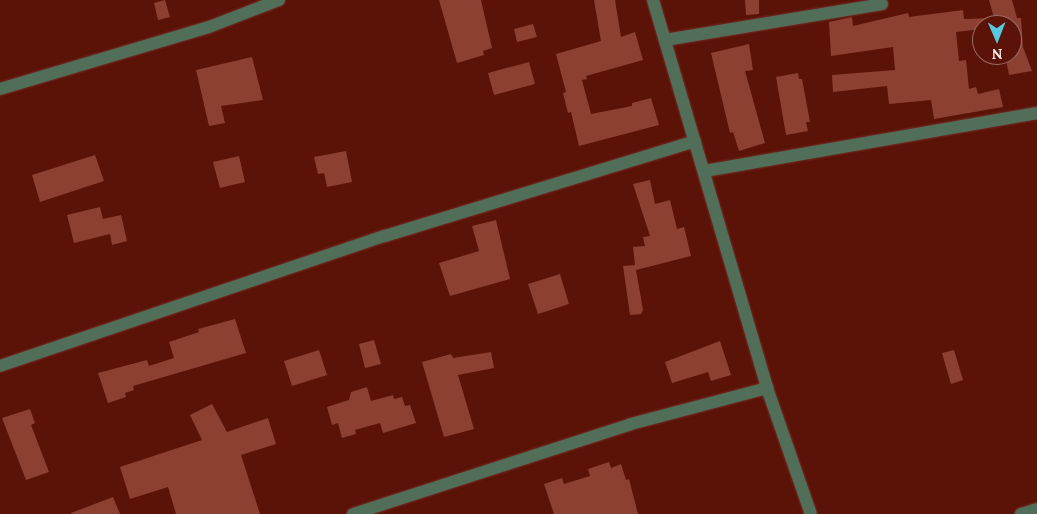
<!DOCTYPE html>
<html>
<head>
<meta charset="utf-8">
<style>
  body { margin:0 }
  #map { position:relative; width:1037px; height:514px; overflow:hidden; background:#5b1207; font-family:Lora,serif }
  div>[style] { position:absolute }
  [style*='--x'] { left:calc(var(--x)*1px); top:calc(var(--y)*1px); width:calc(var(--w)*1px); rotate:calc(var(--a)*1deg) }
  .building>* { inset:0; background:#8c4032 }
  .roads { filter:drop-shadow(0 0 1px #713128) drop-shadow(0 0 1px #713128) }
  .minor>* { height:12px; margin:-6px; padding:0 6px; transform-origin:6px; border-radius:6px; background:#516e59 }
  span { translate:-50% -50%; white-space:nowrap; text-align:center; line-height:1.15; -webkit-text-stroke:4.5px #5b1207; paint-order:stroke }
  .north { position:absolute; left:972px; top:15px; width:50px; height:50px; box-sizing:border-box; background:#5b1207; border:1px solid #9b6c64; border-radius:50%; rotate:179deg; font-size:14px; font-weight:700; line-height:20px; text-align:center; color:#fbf2f0 }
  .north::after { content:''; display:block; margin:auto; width:18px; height:22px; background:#55cadf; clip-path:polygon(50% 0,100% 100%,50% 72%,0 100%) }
</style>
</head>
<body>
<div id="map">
  <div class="building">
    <div style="clip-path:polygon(165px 0,170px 17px,158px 20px,154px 3px)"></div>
    <div style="clip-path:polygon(439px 0,481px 0,492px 48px,483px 51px,484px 55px,457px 63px)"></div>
    <div style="clip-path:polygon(594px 0,615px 0,621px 37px,635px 32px,643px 60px,586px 76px,587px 79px,582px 80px,591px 114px,632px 106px,632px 103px,651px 98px,659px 125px,579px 146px,571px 112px,568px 113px,563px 93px,566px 92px,556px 54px,601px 41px)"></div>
    <div style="clip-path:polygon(745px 0,759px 0,759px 14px,746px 15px)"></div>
    <div style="clip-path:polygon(989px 0,1012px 0,1017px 18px,1021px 18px,1023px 47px,1032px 71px,1009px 75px,1005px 55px,1012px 55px,1012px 25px,982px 25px,982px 29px,956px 32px,959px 61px,966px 60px,969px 89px,976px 87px,978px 94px,999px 89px,1003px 107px,934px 119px,931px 100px,889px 104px,887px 86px,833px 92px,832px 75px,895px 70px,893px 47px,831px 56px,829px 22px,852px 17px,853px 26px,908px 13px,909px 17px,963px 10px,964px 19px,994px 18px)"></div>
    <div style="clip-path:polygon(533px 24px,537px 37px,517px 42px,514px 29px)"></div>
    <div style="clip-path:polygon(749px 44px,753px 70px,745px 71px,765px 143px,739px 151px,733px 132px,730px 133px,711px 53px)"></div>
    <div style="clip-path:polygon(252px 57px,263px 100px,221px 106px,225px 123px,209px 126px,196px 70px)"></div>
    <div style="clip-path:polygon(529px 62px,535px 84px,494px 95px,488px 73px)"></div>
    <div style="clip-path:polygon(798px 73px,799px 79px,802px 79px,810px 122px,806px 122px,808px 131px,786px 135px,776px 77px)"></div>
    <div style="clip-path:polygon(346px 151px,352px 182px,327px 187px,324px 173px,318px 174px,314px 157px)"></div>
    <div style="clip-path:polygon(95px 155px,104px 181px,40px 202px,32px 175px)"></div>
    <div style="clip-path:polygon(239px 156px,245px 182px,220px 188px,213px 162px)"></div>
    <div style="clip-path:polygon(650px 180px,655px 204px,670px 200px,677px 229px,684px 227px,691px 256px,636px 270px,643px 310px,641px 314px,630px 315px,623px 266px,635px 265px,633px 247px,645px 246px,643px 237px,650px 236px,633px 184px)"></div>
    <div style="clip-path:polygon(100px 207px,103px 219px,121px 215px,127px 241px,112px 245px,110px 234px,74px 243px,67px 215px)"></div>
    <div style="clip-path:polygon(496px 220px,510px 279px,450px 296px,439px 263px,479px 251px,472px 226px)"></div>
    <div style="clip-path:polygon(560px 274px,569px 304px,538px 314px,528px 284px)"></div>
    <div style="clip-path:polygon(235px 319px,246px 353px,133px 386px,134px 390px,125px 393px,126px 397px,108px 403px,98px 373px,147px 360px,149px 366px,174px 358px,169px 342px,199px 332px,198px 329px)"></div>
    <div style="clip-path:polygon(374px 340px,381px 364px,365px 368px,359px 344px)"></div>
    <div style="clip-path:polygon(720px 341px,731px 375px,711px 381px,708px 372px,672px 383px,665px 362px)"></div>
    <div style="clip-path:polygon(319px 350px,327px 375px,292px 386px,284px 361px)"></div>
    <div style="clip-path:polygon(954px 350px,963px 380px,951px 384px,942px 353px)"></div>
    <div style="clip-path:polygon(491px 352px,494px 368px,458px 375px,474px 429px,444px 437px,422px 362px,451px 354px,453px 358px)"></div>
    <div style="clip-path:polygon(367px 387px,371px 401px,393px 395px,394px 399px,402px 397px,405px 406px,410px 405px,416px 423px,383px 433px,380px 423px,355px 430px,356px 434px,342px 438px,338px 423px,332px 425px,327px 407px,349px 400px,351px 392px)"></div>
    <div style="clip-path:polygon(212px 404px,227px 432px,268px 418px,276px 444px,241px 455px,260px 514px,176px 514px,168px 487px,130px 499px,120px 467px,202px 440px,190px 415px)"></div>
    <div style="clip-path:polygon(30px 409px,35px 423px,31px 425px,49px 472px,26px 480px,2px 418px)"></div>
    <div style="clip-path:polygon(609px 462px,611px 468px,621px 464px,626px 480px,629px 479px,638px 514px,554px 514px,544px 484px,562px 478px,564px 484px,590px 476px,588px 469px)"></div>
    <div style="clip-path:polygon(113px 497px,120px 514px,71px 514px,71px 513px)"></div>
  </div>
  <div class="roads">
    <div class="minor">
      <div style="--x:653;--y:0;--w:404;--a:73.6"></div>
      <div style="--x:767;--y:388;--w:133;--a:70.8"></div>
      <div style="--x:665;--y:40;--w:220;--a:-9.4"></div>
      <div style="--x:0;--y:89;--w:218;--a:-16.5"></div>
      <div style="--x:209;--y:27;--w:75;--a:-21.1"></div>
      <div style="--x:705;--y:171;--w:337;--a:-9.9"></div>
      <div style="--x:0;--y:366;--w:406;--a:-18.7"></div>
      <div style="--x:385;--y:236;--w:324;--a:-17"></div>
      <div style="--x:353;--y:514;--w:292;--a:-17.9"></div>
      <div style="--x:631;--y:424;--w:141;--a:-14.8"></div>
      <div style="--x:1021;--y:514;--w:17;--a:-17"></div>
    </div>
  </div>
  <div class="north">N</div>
</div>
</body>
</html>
